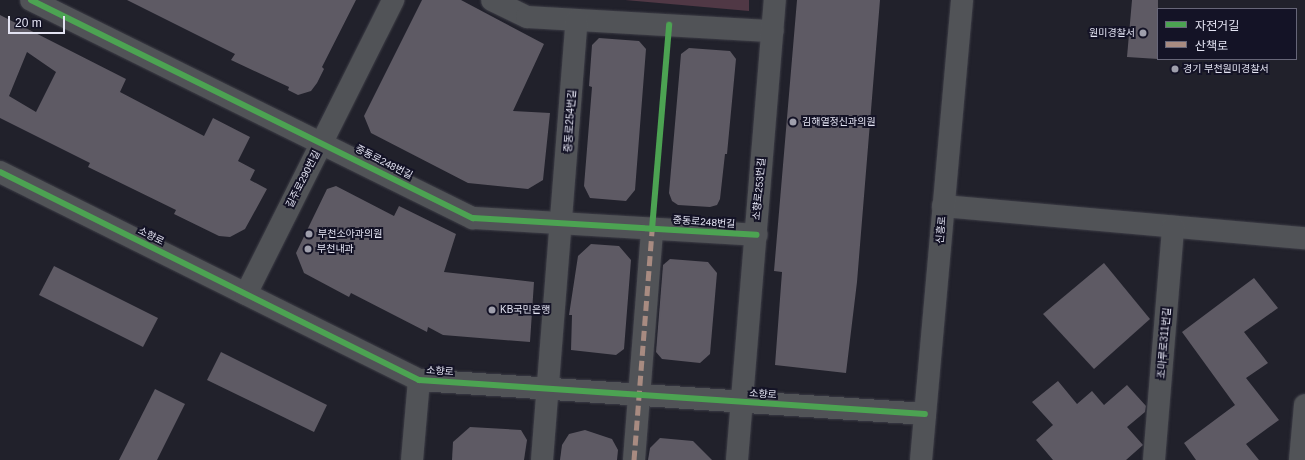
<!DOCTYPE html>
<html>
<head>
<meta charset="utf-8">
<style>
  body { margin:0 }
  #map { position:relative; width:1305px; height:460px; overflow:hidden; background:#21212b; font-family:Helvetica,"Noto Sans KR",sans-serif }
  div>[style] { position:absolute }
  [style*='--x'] { left:calc(var(--x)*1px); top:calc(var(--y)*1px); width:calc(var(--w)*1px); rotate:calc(var(--a)*1deg) }
  .green>* { inset:0; background:#503845 }
  .building>* { inset:0; background:#5e5a64 }
  .roads { filter:drop-shadow(0 0 1px #3d3d46) drop-shadow(0 0 1px #3d3d46) }
  .minor>* { height:22px; margin:-11px; padding:0 11px; transform-origin:11px; border-radius:11px; background:#515357 }
  .quiet>* { height:5px; margin-top:-2.5px; transform-origin:0; background:repeating-linear-gradient(90deg,#a88b81 0 10px,transparent 0 15px) }
  .cycleway>* { height:6px; margin:-3px; padding:0 3px; transform-origin:3px; border-radius:3px; background:#4ca352 }
  .dots>* { width:11px; height:11px; translate:-50% -50%; box-sizing:border-box; border:2px solid #141326; border-radius:50% }
  span { translate:-50% -50%; white-space:nowrap; text-align:center; line-height:1.15; -webkit-text-stroke:4px #141326; paint-order:stroke }
  .poi-label { font-size:10px; color:#e3e3f2 }
  .right { translate:-100% -50%; text-align:right }
  .left { translate:0 -50%; text-align:left }
  .street-label { font-size:10px; color:#e3e3f2 }
  .legend { position:absolute; left:1157px; top:8px; width:140px; height:52px; box-sizing:border-box; background:#141326; border:1px solid #676678; margin:0; padding:5px 7px; list-style:none; font-size:12px; color:#e3e3f2 }
  .legend li { display:flex; align-items:center; gap:8px; height:20px }
  .legend b { width:20px; border:1px solid #676678 }
  .scale { position:absolute; left:8px; top:16px; width:57px; height:18px; box-sizing:border-box; border:2px solid #e3e3f2; border-top:0; padding-left:5px; font-size:12px; line-height:14px; white-space:nowrap; color:#e3e3f2; -webkit-text-stroke:3px #141326; paint-order:stroke }
</style>
</head>
<body>
<div id="map">
  <div class="green">
    <div style="clip-path:polygon(625px 0,749px 0,749px 11px)"></div>
  </div>
  <div class="building">
    <div style="clip-path:polygon(127px 0,356px 0,322px 67px,324px 69px,317px 83px,311px 91px,298px 95px,288px 90px,289px 87px,231px 60px,235px 54px)"></div>
    <div style="clip-path:polygon(422px 0,461px 0,544px 44px,513px 111px,550px 113px,543px 180px,528px 189px,468px 183px,371px 133px,364px 116px)"></div>
    <div style="clip-path:polygon(797px 0,880px 0,857px 282px,846px 373px,775px 365px,782px 272px,774px 271px)"></div>
    <div style="clip-path:polygon(1132px 0,1158px 0,1158px 59px,1127px 57px)"></div>
    <div style="clip-path:polygon(evenodd,0 15px,126px 79px,120px 92px,204px 136px,213px 118px,250px 137px,238px 161px,255px 170px,250px 180px,267px 189px,245px 229px,230px 237px,219px 236px,174px 214px,176px 210px,88px 167px,90px 163px,0 118px,0 15px,27px 52px,56px 72px,36px 112px,9px 96px,27px 52px)"></div>
    <div style="clip-path:polygon(599px 38px,639px 41px,646px 49px,635px 190px,626px 201px,590px 198px,584px 186px,592px 87px,589px 86px,592px 45px)"></div>
    <div style="clip-path:polygon(689px 48px,730px 51px,736px 59px,727px 154px,725px 154px,720px 199px,717px 205px,710px 207px,678px 205px,672px 201px,669px 193px,681px 54px)"></div>
    <div style="clip-path:polygon(336px 186px,394px 216px,399px 206px,456px 234px,444px 272px,534px 282px,530px 342px,443px 335px,428px 327px,427px 332px,351px 293px,349px 297px,304px 273px,296px 253px,327px 189px)"></div>
    <div style="clip-path:polygon(591px 244px,619px 246px,631px 260px,624px 349px,616px 355px,571px 350px,572px 315px,569px 315px,578px 256px)"></div>
    <div style="clip-path:polygon(670px 259px,708px 262px,717px 273px,710px 354px,700px 363px,662px 359px,656px 352px,663px 265px)"></div>
    <div style="clip-path:polygon(1104px 263px,1150px 319px,1094px 369px,1043px 314px)"></div>
    <div style="clip-path:polygon(54px 266px,158px 318px,143px 347px,39px 295px)"></div>
    <div style="clip-path:polygon(1254px 278px,1278px 308px,1244px 332px,1268px 363px,1246px 378px,1279px 420px,1246px 444px,1259px 460px,1196px 460px,1184px 443px,1235px 405px,1182px 332px)"></div>
    <div style="clip-path:polygon(221px 352px,327px 405px,314px 432px,207px 380px)"></div>
    <div style="clip-path:polygon(1058px 381px,1077px 404px,1092px 391px,1104px 405px,1127px 385px,1146px 406px,1145px 412px,1127px 427px,1143px 445px,1126px 460px,1053px 460px,1036px 440px,1053px 425px,1032px 402px)"></div>
    <div style="clip-path:polygon(155px 389px,185px 404px,157px 460px,119px 460px)"></div>
    <div style="clip-path:polygon(470px 427px,521px 430px,527px 440px,524px 460px,452px 460px,453px 442px)"></div>
    <div style="clip-path:polygon(585px 430px,612px 439px,618px 450px,617px 460px,560px 460px,562px 445px,569px 434px)"></div>
    <div style="clip-path:polygon(660px 438px,693px 441px,712px 460px,648px 460px,650px 448px)"></div>
  </div>
  <div class="roads">
    <div class="minor">
      <div style="--x:31;--y:0;--w:493;--a:26.3"></div>
      <div style="--x:473;--y:218;--w:284;--a:3.4"></div>
      <div style="--x:492;--y:0;--w:39;--a:26"></div>
      <div style="--x:527;--y:17;--w:246;--a:3.3"></div>
      <div style="--x:0;--y:172;--w:468;--a:26.4"></div>
      <div style="--x:419;--y:380;--w:507;--a:3.84"></div>
      <div style="--x:943;--y:206;--w:363;--a:5.1"></div>
      <div style="--x:246;--y:294;--w:329;--a:-63.4"></div>
      <div style="--x:412;--y:460;--w:80;--a:-85"></div>
      <div style="--x:542;--y:460;--w:441;--a:-85.5"></div>
      <div style="--x:634;--y:460;--w:232;--a:-85.5"></div>
      <div style="--x:737;--y:460;--w:462;--a:-85.3"></div>
      <div style="--x:921;--y:460;--w:462;--a:-84.9"></div>
      <div style="--x:1154;--y:460;--w:234;--a:-85.3"></div>
      <div style="--x:1300;--y:460;--w:55;--a:-84.8"></div>
    </div>
  </div>
  <div class="quiet">
    <div style="--x:634;--y:460;--w:232;--a:-85.5"></div>
  </div>
  <div class="cycleway">
    <div style="--x:31;--y:0;--w:493;--a:26.3"></div>
    <div style="--x:473;--y:218;--w:284;--a:3.4"></div>
    <div style="--x:0;--y:172;--w:468;--a:26.4"></div>
    <div style="--x:419;--y:380;--w:507;--a:3.84"></div>
    <div style="--x:652;--y:229;--w:205;--a:-85.2"></div>
  </div>
  <div class="dots">
    <div style="left:1143px;top:33px;background:#9f9fac"></div>
    <div style="left:1175px;top:69px;background:#9f9fac"></div>
    <div style="left:793px;top:122px;background:#9f9fac"></div>
    <div style="left:309px;top:234px;background:#9f9fac"></div>
    <div style="left:308px;top:249px;background:#9f9fac"></div>
    <div style="left:492px;top:310px;background:#9f9fac"></div>
  </div>
  <div class="poi-label">
    <span class="right" style="left:1135px;top:33px">원미경찰서</span>
    <span class="left" style="left:1183px;top:69px">경기 부천원미경찰서</span>
    <span class="left" style="left:802px;top:122px">김해열정신과의원</span>
    <span class="left" style="left:318px;top:234px">부천소아과의원</span>
    <span class="left" style="left:317px;top:249px">부천내과</span>
    <span class="left" style="left:500px;top:310px">KB국민은행</span>
  </div>
  <div class="street-label">
    <span style="left:570px;top:121px;rotate:-86deg">중동로254번길</span>
    <span style="left:384px;top:162px;rotate:27deg">중동로248번길</span>
    <span style="left:303px;top:179px;rotate:-63deg">길주로290번길</span>
    <span style="left:759px;top:189px;rotate:-85deg">소향로253번길</span>
    <span style="left:704px;top:222px;rotate:4deg">중동로248번길</span>
    <span style="left:941px;top:230px;rotate:-85deg">신흥로</span>
    <span style="left:151px;top:236px;rotate:26deg">소향로</span>
    <span style="left:1164px;top:343px;rotate:-85deg">조마루로311번길</span>
    <span style="left:440px;top:371px;rotate:4deg">소향로</span>
    <span style="left:763px;top:394px;rotate:4deg">소향로</span>
  </div>
  <ul class="legend">
  <li><b style="height:5px;background:#4ca352"></b>자전거길</li>
  <li><b style="height:5px;background:#a88b81"></b>산책로</li>
  </ul>
  <div class="scale">20 m</div>
</div>
</body>
</html>
